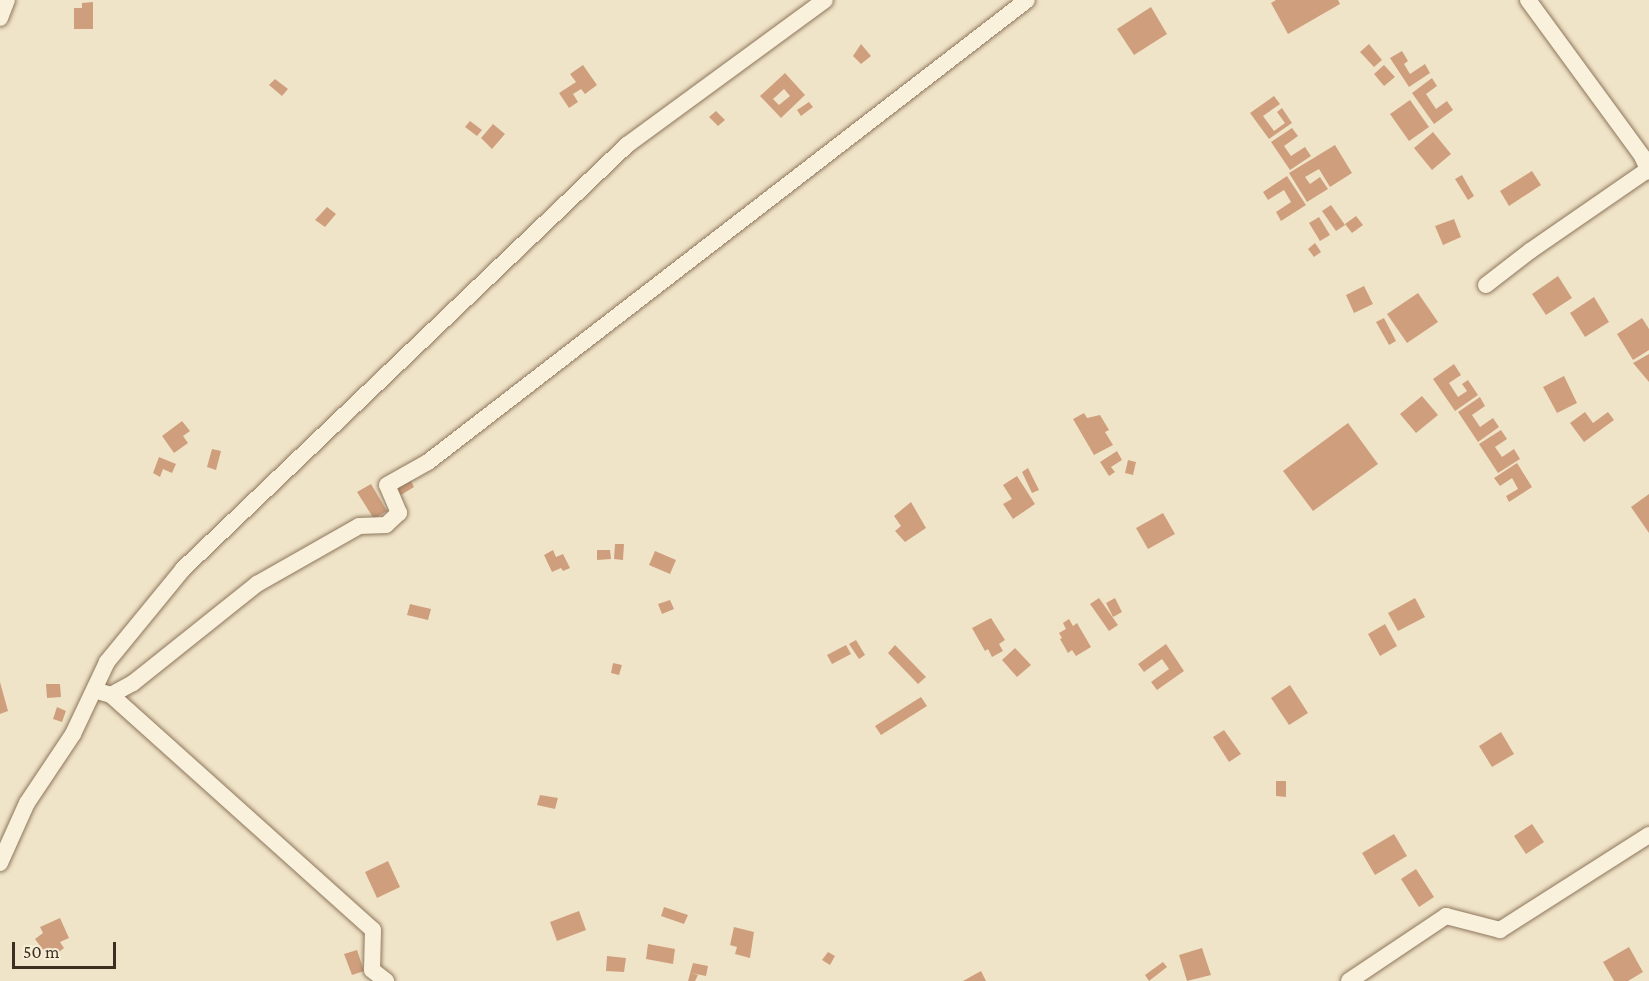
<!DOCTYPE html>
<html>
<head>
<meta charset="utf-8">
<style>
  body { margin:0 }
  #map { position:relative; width:1649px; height:981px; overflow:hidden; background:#f0e4c8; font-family:"Crimson Pro",serif }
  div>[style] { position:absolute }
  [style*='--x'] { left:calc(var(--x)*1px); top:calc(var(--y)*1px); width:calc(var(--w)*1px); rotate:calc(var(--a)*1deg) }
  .building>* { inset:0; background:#cf9f7d }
  .roads { filter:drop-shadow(0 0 2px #8d765c) drop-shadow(0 0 2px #8d765c) }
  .minor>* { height:16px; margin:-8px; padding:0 8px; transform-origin:8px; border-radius:8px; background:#faf1dc }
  span { translate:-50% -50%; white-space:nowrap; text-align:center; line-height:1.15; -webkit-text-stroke:6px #f7eed8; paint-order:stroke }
  .scale { position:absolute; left:12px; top:942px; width:104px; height:27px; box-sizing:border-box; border:3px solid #3d2e20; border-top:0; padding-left:8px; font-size:18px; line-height:21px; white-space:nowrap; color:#3d2e20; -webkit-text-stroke:4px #f7eed8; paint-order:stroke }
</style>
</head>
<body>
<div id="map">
  <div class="building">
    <div style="clip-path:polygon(1276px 0,1338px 0,1340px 4px,1288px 34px,1271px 3px)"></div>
    <div style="clip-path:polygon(93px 2px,93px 29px,74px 29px,74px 8px,82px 8px,82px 3px)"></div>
    <div style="clip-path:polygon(1151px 7px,1167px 34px,1134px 55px,1117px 29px)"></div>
    <div style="clip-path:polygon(861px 44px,871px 56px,861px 64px,853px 56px)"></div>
    <div style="clip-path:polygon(1369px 44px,1382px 60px,1374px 67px,1360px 52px)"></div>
    <div style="clip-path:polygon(1402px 51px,1408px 61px,1404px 64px,1410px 74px,1425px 64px,1430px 73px,1409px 87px,1390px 58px)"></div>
    <div style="clip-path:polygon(583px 65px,597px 85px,585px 94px,581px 89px,573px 94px,578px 102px,569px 108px,559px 93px,576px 82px,570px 74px)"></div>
    <div style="clip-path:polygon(1384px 65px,1395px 77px,1384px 86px,1374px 74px)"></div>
    <div style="clip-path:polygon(evenodd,785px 73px,805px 95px,781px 118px,760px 96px,785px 73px,784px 89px,790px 96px,779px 105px,773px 99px,784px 89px)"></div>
    <div style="clip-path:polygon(1432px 78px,1437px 86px,1426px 94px,1436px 109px,1447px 101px,1453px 110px,1434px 124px,1412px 93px)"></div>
    <div style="clip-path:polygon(275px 79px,288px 89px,282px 96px,269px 85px)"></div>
    <div style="clip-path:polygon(1274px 96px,1280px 104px,1263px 116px,1274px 131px,1285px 123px,1277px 112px,1282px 108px,1292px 123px,1269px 139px,1250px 113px)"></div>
    <div style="clip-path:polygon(1410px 100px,1429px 127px,1409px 141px,1390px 114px)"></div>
    <div style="clip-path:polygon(809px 102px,813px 107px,801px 116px,797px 110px)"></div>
    <div style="clip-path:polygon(716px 111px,725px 120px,718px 126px,709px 117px)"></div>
    <div style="clip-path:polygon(470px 121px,482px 130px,477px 136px,465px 127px)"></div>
    <div style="clip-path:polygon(493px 124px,505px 134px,492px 149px,481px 138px)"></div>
    <div style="clip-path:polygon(1292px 128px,1298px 136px,1284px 146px,1291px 156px,1305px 147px,1311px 156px,1290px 170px,1271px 142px)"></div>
    <div style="clip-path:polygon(1433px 132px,1451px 154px,1432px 170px,1414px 148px)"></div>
    <div style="clip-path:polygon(1335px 145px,1352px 173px,1330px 187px,1319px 169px,1305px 177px,1310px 184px,1320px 177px,1328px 189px,1307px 202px,1289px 173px)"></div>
    <div style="clip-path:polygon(1532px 171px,1541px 185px,1509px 206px,1500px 191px)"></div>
    <div style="clip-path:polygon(1462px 175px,1474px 196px,1468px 200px,1455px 179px)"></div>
    <div style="clip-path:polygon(1287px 176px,1306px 205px,1281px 221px,1276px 212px,1291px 202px,1284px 190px,1268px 200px,1263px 192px)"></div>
    <div style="clip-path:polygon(1331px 205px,1345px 225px,1336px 231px,1322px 211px)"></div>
    <div style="clip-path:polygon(327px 207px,336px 214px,325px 227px,315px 220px)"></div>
    <div style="clip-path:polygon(1356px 216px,1363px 225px,1352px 233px,1345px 224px)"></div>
    <div style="clip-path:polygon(1319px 217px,1330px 235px,1320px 241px,1309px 223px)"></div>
    <div style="clip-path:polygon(1454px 219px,1461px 237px,1443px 245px,1435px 226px)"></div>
    <div style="clip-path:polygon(1315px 243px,1321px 252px,1314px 257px,1308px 249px)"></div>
    <div style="clip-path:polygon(1558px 276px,1572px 298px,1546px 315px,1532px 294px)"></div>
    <div style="clip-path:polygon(1364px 286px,1373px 304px,1354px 313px,1346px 295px)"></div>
    <div style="clip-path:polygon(1418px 293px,1438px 322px,1407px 343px,1387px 314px)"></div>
    <div style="clip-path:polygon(1594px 297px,1609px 322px,1585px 337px,1570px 313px)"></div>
    <div style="clip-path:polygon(1384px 318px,1396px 341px,1389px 345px,1376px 322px)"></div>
    <div style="clip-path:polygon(1642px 318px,1649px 329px,1649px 350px,1633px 360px,1617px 334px)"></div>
    <div style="clip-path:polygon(1649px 354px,1649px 382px,1633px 363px)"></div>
    <div style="clip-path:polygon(1454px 364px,1461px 375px,1449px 383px,1458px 397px,1467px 391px,1462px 384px,1468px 380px,1478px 395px,1455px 411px,1433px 379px)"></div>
    <div style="clip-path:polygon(1564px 376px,1577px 403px,1557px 413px,1543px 387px)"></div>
    <div style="clip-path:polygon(1422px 396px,1438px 415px,1416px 433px,1400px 414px)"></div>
    <div style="clip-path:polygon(1480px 397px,1485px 406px,1472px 415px,1480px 427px,1493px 418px,1499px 427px,1478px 442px,1458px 412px)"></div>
    <div style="clip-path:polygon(1585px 412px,1593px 423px,1608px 412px,1614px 420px,1584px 442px,1570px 423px)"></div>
    <div style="clip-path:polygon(1084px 413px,1087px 418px,1100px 415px,1109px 430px,1105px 432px,1113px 445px,1094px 455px,1073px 419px)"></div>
    <div style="clip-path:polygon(182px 421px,190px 431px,183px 436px,188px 443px,174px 453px,162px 436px)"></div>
    <div style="clip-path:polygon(1348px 423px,1378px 464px,1313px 511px,1283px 471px)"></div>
    <div style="clip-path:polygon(1501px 430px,1507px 439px,1495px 447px,1502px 457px,1514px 449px,1520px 459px,1498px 473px,1479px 444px)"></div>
    <div style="clip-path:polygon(212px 449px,221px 451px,216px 470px,207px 467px)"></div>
    <div style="clip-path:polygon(1117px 451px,1122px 460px,1111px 467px,1115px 472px,1109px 476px,1100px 462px)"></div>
    <div style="clip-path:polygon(159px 457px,176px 464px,172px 473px,163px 469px,160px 477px,153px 473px)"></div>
    <div style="clip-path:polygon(1128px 460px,1136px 462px,1133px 475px,1125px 473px)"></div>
    <div style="clip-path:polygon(1517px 463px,1532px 487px,1509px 502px,1506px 496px,1518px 489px,1512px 478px,1500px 486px,1494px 478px)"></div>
    <div style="clip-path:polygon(1028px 468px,1039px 490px,1032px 493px,1022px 472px)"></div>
    <div style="clip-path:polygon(1017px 476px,1035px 504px,1013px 519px,1003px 504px,1012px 499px,1003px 485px)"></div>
    <div style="clip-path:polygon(409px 477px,414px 487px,401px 495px,395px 485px)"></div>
    <div style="clip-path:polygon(371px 484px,387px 511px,374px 519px,357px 492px)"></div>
    <div style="clip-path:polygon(1649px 494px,1649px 533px,1631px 507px)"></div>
    <div style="clip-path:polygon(911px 502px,926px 528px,905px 542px,895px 531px,901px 526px,894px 516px)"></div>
    <div style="clip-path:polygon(1163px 513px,1175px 534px,1148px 549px,1136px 528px)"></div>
    <div style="clip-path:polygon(615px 544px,624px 544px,623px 560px,614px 559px)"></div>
    <div style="clip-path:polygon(553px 550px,556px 557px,563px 554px,570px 568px,563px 571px,561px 568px,552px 572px,544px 555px)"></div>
    <div style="clip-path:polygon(597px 550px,610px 550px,611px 559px,597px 560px)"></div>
    <div style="clip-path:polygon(655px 551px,676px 560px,670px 574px,649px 565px)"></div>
    <div style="clip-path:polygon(1099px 598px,1118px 625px,1109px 631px,1090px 604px)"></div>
    <div style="clip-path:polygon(1115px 598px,1122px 612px,1113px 617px,1106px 603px)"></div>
    <div style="clip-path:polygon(1415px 598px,1425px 617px,1398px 631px,1388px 613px)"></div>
    <div style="clip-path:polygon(670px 600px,674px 609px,662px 614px,658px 604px)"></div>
    <div style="clip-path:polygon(410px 604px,431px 609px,428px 620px,407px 615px)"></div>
    <div style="clip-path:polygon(991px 618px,1005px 640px,999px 644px,1003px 651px,992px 657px,988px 649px,985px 651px,972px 628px)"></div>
    <div style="clip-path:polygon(1069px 619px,1073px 626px,1077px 623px,1091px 647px,1076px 656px,1072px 650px,1068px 653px,1060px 639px,1062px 638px,1059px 633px,1066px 629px,1063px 623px)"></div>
    <div style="clip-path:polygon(1385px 624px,1397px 646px,1380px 656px,1368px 634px)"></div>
    <div style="clip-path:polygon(856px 640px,865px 655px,859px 659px,849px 644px)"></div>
    <div style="clip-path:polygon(1166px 644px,1184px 671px,1157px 690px,1151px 682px,1169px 669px,1162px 659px,1144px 672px,1138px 664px)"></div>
    <div style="clip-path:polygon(846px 645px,851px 654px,832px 664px,827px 655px)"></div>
    <div style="clip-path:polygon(895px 645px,926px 677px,918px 684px,888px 653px)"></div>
    <div style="clip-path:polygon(1015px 648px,1031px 665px,1017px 677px,1002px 660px)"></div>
    <div style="clip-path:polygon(613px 663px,622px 665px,619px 675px,611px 673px)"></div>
    <div style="clip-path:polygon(0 682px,8px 711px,0 714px)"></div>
    <div style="clip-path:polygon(46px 684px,60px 684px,61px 697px,47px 698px)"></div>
    <div style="clip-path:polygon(1290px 685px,1308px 713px,1289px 725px,1271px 698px)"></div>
    <div style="clip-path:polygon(921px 697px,927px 706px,881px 735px,875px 726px)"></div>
    <div style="clip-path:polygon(57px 707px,66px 711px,62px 722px,53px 719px)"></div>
    <div style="clip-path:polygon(1224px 730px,1241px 754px,1229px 762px,1213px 737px)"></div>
    <div style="clip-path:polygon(1501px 732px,1514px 754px,1492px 767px,1479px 746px)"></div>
    <div style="clip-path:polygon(1276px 781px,1286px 781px,1286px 797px,1276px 796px)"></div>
    <div style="clip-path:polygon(540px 795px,558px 798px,555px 809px,537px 805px)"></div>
    <div style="clip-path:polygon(1532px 824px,1544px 842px,1526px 854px,1514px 836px)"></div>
    <div style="clip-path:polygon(1394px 834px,1407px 856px,1375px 875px,1362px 853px)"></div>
    <div style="clip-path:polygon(388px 861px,400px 887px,377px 898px,365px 872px)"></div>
    <div style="clip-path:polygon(1416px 869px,1434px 897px,1419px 907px,1401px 879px)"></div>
    <div style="clip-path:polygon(664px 907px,688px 915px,684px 924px,661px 916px)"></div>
    <div style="clip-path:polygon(579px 911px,586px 930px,557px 941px,550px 922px)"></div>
    <div style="clip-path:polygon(60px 918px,69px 938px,60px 942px,64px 948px,50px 959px,35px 939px,43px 933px,40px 927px)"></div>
    <div style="clip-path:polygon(734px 927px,754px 932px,750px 958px,735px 954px,737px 947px,730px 945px)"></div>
    <div style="clip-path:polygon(648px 944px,675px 949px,673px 964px,646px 959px)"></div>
    <div style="clip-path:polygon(1629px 947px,1643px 972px,1628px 981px,1614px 981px,1603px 962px)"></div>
    <div style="clip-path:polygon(1202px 948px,1211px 975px,1187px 981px,1179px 955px)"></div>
    <div style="clip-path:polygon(357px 950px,364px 971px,352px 975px,344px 954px)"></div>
    <div style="clip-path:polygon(828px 952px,835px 956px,830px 965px,822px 960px)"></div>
    <div style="clip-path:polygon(607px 956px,626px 958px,624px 972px,606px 971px)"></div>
    <div style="clip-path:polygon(1163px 962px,1167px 967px,1149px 981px,1145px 975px)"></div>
    <div style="clip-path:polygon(693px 963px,708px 966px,706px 976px,691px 973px,698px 975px,695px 981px,688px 981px)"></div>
    <div style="clip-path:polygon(981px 971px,986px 981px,963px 981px)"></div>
  </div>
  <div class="roads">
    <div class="minor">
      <div style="--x:1528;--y:0;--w:193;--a:53.8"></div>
      <div style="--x:1642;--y:156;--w:17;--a:66"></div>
      <div style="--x:0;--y:18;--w:19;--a:-69"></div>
      <div style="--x:1486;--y:285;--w:56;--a:-37.7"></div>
      <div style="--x:1530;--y:251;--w:145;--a:-34.6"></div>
      <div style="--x:101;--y:692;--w:10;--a:17"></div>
      <div style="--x:111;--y:695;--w:352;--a:41.9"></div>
      <div style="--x:373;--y:930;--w:40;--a:91.4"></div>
      <div style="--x:372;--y:970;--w:18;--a:38"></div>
      <div style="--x:111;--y:695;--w:25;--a:-29"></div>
      <div style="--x:133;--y:683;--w:159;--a:-38.6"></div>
      <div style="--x:257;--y:584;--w:117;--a:-29.6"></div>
      <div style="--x:359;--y:526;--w:27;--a:-2"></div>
      <div style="--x:386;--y:525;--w:18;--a:-43"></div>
      <div style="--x:399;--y:513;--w:30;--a:-113"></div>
      <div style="--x:387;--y:485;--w:47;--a:-29.3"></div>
      <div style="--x:428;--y:462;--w:756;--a:-37.64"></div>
      <div style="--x:0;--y:863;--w:66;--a:-65.8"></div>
      <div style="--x:27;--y:803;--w:83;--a:-56.3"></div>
      <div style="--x:73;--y:734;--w:80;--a:-64.7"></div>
      <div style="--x:107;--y:662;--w:120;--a:-50.7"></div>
      <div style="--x:183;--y:569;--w:614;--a:-43.68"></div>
      <div style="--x:627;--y:145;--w:245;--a:-36.2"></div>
      <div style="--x:1349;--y:981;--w:117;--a:-33.8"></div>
      <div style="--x:1446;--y:916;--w:56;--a:14.5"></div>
      <div style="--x:1500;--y:930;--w:177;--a:-32.5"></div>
    </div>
  </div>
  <div class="scale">50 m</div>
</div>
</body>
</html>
